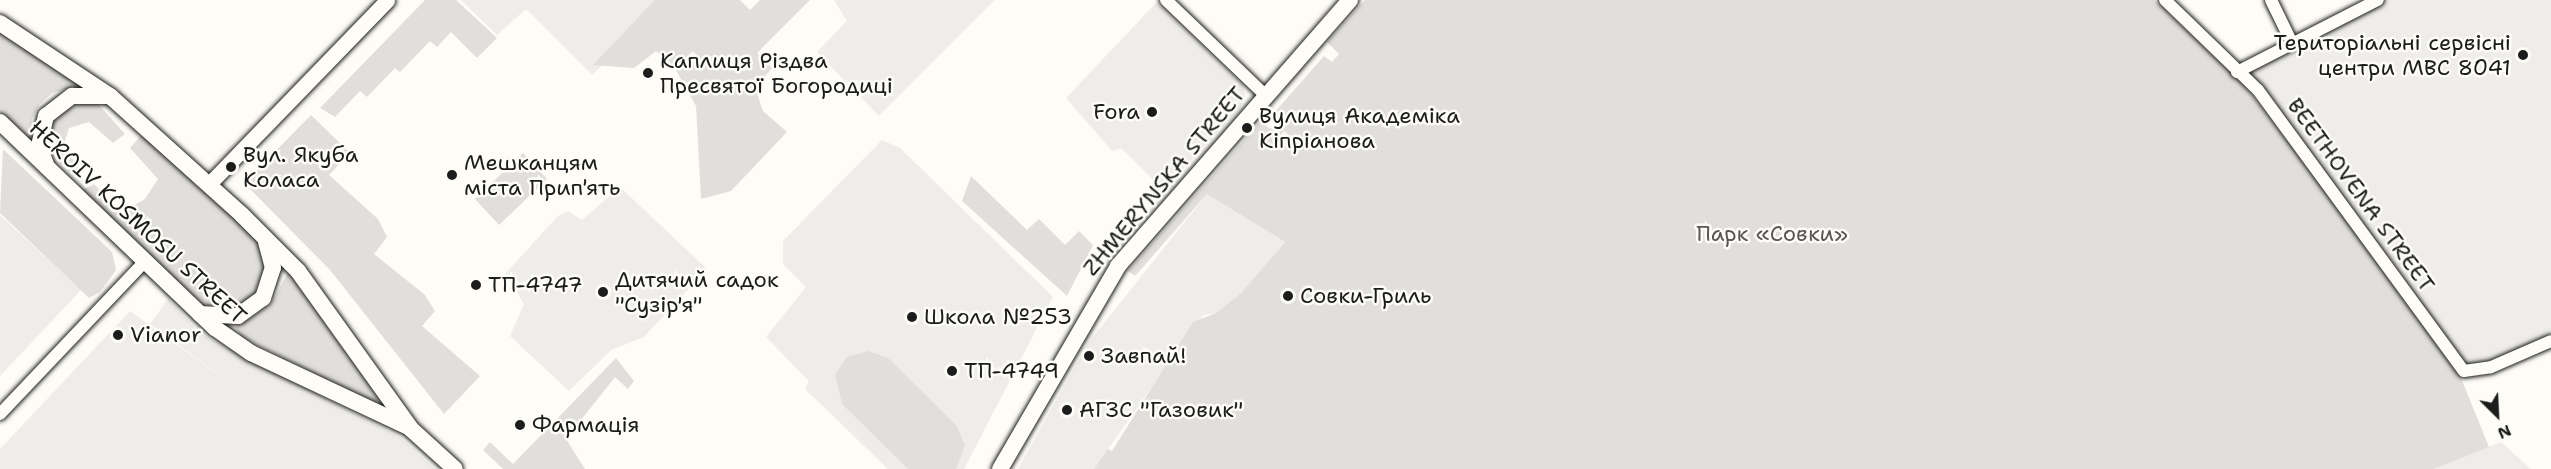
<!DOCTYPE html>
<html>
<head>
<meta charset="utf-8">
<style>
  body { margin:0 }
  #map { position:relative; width:2551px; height:469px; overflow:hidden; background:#fdfcf7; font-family:"Shantell Sans",sans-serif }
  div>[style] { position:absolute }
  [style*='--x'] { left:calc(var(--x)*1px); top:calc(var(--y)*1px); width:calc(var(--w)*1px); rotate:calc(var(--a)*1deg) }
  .built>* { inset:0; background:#eeede9 }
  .green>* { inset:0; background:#e0dfdb }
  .roads { filter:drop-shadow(0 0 2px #1c1c1c) drop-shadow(0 0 2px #1c1c1c) }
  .minor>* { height:12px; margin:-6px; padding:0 6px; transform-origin:6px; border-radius:6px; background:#fdfcf7 }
  .tertiary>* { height:15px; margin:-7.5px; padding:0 7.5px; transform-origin:7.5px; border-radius:7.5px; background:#fdfcf7 }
  .secondary>* { height:16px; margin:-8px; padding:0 8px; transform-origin:8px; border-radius:8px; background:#fdfcf7 }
  .dots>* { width:16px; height:16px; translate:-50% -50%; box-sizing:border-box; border:3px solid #fdfcf7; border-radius:50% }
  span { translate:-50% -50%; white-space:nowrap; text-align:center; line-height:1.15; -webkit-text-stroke:5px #fdfcf7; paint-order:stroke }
  .poi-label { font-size:22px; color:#1c1c1c }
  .right { translate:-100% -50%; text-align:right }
  .left { translate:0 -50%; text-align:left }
  .street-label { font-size:22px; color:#1c1c1c }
  .park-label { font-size:22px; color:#575655 }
  .north { position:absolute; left:2467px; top:385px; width:60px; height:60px; -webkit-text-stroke:4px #fdfcf7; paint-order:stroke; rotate:156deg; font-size:16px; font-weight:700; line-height:24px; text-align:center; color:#1c1c1c }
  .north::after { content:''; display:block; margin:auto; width:21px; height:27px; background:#1c1c1c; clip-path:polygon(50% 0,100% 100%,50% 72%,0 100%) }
</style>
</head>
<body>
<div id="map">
  <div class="built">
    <div style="clip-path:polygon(461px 0,671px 0,592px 75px,526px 9px,497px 35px)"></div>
    <div style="clip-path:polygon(834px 0,995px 0,879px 116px,817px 52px,847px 21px)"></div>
    <div style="clip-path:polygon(2378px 0,2551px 0,2551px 341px,2464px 371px,2237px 72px)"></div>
    <div style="clip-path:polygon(1156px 3px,1242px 84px,1245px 95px,1240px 108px,1163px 190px,1121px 148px,1112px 151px,1066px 98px)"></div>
    <div style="clip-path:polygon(882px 140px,900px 148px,1053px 297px,964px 469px,888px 469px,805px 389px,809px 381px,766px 337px,806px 287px,783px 264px,783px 241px)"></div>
    <div style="clip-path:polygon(620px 187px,707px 269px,644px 337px,611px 350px,569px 391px,510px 336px,524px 304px,505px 274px,558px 216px,568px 211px,582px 220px)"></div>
    <div style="clip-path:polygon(1207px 194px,1285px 242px,1241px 293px,1216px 313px,1203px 315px,1094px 469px,1018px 469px,1089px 342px)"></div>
    <div style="clip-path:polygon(0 215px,81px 290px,0 376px)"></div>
    <div style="clip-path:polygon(168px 299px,201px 334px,400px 437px,435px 469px,0 469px,0 449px,130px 311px,255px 401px,150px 324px)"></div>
    <div style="clip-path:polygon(2501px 442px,2531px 469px,2434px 469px)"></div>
  </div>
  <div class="green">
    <div style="clip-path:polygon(425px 0,456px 0,497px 38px,477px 58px,451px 32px,437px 47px,430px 41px,400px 72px,395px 68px,367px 97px,360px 91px,335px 117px,320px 108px)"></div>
    <div style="clip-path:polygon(655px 0,740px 0,750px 10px,760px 0,810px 0,757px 53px,772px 68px,755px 88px,763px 111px,787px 132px,731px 191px,701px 199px,696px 106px,673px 65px,656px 51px,634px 68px,593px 65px)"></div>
    <div style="clip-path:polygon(1365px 0,2154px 0,2244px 85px,2368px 245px,2459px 373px,2489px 447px,2434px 469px,1094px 469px,1108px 449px,1112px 451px,1193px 322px,1216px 313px,1241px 293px,1285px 242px,1207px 194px,1135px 276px,1128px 271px,1260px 122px,1271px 129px,1277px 123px,1273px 114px,1324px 56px,1332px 62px,1339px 54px,1327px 42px)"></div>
    <div style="clip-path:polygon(0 32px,83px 85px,52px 93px,40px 104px,32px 118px,31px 150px,0 111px)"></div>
    <div style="clip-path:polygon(87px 102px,98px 104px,125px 134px,113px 143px,89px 122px,69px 128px,63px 147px,80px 168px,77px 178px,57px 160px,49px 133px,57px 113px)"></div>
    <div style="clip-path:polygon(311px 115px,350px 153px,329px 175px,378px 219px,387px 237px,374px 254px,425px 295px,435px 311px,422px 326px,480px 376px,444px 414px,330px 270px,248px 187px,249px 178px)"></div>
    <div style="clip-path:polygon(143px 133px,262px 241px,266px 284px,237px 311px,210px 313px,81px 191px,94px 184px,122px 212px,145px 199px,158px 179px,130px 148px)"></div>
    <div style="clip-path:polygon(3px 149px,112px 252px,116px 270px,100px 292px,89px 298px,0 213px)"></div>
    <div style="clip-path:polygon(523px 153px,547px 179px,499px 225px,475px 199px)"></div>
    <div style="clip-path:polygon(971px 176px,1027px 230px,1039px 219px,1065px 245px,1079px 231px,1093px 245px,1067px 296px,962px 201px)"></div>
    <div style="clip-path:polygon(288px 272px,379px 399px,375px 403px,242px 337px,235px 327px,271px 304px)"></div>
    <div style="clip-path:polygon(868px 351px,888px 358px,956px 425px,965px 445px,956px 469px,908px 469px,842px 404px,835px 374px,847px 357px)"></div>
    <div style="clip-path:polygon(616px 358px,634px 381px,628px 389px,615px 377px,566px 439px,585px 469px,503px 469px,483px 450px,490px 442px,513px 464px)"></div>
  </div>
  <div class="roads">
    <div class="minor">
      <div style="--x:1166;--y:0;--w:137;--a:43.8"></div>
      <div style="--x:2165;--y:0;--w:129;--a:44.1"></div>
      <div style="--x:2258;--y:90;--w:348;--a:53.8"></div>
      <div style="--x:2464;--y:371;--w:27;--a:-8"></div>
      <div style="--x:2491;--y:367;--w:65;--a:-23.4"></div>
      <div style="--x:2271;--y:0;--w:48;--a:64"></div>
      <div style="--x:2237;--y:72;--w:158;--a:-27.1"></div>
      <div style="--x:0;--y:414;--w:209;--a:-46.5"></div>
    </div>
    <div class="tertiary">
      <div style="--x:209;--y:184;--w:256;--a:-45.9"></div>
    </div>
    <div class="secondary">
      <div style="--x:0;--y:23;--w:132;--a:33.6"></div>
      <div style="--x:110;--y:96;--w:178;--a:42"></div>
      <div style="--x:242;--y:215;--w:79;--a:45"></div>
      <div style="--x:298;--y:271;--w:194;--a:54.4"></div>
      <div style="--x:411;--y:429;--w:59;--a:42.3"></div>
      <div style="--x:0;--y:122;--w:298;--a:43.8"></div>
      <div style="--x:215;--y:328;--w:44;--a:34.8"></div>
      <div style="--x:251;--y:353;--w:174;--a:25.2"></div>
      <div style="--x:47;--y:167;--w:22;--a:-111"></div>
      <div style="--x:39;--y:146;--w:31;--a:-77"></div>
      <div style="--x:46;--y:116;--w:33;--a:-38"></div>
      <div style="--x:72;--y:96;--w:37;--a:0"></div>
      <div style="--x:200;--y:314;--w:38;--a:3"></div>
      <div style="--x:238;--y:316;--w:31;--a:-36"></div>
      <div style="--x:263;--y:298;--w:32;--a:-72"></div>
      <div style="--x:273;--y:268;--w:28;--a:-105"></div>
      <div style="--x:1000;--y:469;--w:235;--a:-59.8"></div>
      <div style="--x:1118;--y:266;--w:353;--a:-48.9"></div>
    </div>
  </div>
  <div class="dots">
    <div style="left:2523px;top:55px;background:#1c1c1c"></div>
    <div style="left:648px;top:73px;background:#1c1c1c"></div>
    <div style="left:1152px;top:112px;background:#1c1c1c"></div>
    <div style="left:1247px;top:128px;background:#1c1c1c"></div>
    <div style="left:231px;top:167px;background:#1c1c1c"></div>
    <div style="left:452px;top:175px;background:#1c1c1c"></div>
    <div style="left:476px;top:285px;background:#1c1c1c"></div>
    <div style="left:603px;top:292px;background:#1c1c1c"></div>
    <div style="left:1288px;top:296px;background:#1c1c1c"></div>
    <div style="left:912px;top:317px;background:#1c1c1c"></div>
    <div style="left:118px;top:335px;background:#1c1c1c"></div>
    <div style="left:1089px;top:356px;background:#1c1c1c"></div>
    <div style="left:952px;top:371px;background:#1c1c1c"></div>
    <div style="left:1067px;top:410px;background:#1c1c1c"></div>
    <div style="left:520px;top:425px;background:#1c1c1c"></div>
  </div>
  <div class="poi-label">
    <span class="right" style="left:2511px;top:55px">Територіальні сервісні<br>центри МВС 8041</span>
    <span class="left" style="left:660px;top:73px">Каплиця Різдва<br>Пресвятої Богородиці</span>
    <span class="right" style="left:1140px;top:112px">Fora</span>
    <span class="left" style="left:1259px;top:128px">Вулиця Академіка<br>Кіпріанова</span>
    <span class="left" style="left:243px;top:167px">Вул. Якуба<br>Коласа</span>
    <span class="left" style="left:464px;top:175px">Мешканцям<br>міста Прип'ять</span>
    <span class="left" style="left:615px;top:292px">Дитячий садок<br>"Сузір'я"</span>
    <span class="left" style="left:488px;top:285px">ТП-4747</span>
    <span class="left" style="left:1300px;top:296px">Совки-Гриль</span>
    <span class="left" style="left:924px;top:317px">Школа №253</span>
    <span class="left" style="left:130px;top:335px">Vianor</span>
    <span class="left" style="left:1101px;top:356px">Завпай!</span>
    <span class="left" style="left:964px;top:371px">ТП-4749</span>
    <span class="left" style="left:1079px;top:410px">АГЗС "Газовик"</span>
    <span class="left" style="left:532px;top:425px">Фармація</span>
  </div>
  <div class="street-label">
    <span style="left:1164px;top:181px;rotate:-50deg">ZHMERYNSKA STREET</span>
    <span style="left:2361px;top:195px;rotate:54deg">BEETHOVENA STREET</span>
    <span style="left:138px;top:222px;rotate:43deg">HEROIV KOSMOSU STREET</span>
  </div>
  <div class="park-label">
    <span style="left:1772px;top:234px">Парк «Совки»</span>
  </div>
  <div class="north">N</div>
</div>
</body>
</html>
